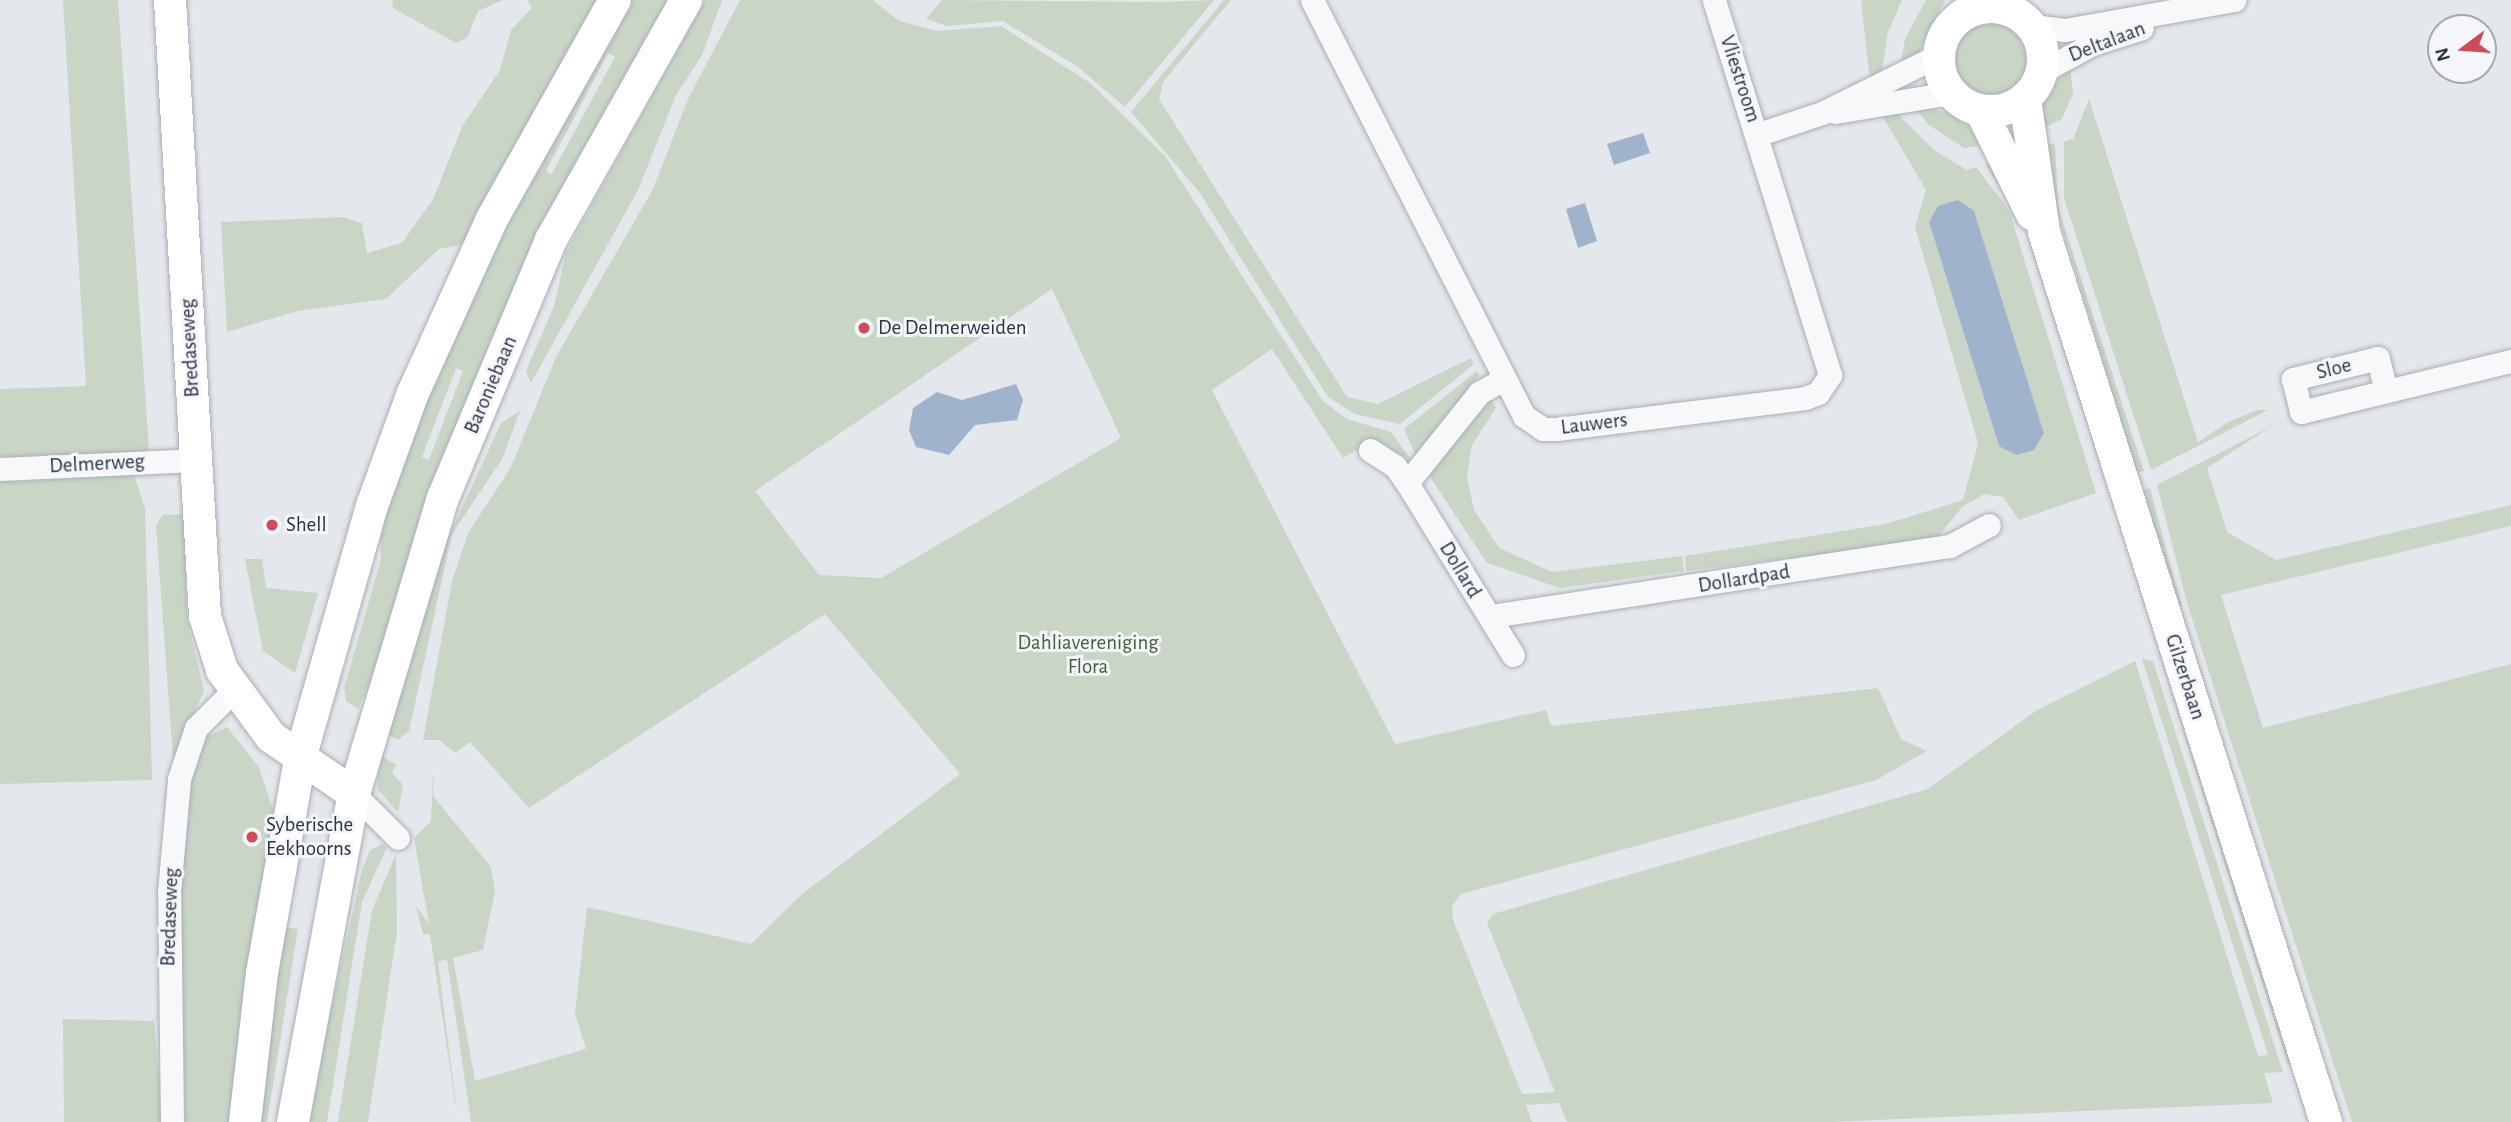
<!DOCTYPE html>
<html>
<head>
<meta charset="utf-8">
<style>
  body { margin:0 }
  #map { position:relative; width:2511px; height:1122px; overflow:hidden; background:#e4e7ec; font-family:"Alegreya Sans",sans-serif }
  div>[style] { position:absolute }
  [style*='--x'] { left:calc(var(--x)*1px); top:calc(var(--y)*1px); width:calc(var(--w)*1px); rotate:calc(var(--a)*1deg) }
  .green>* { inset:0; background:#c9d6c5 }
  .round { border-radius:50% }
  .water>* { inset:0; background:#9fb4cc }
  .roads { filter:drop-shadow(0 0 2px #a9aeb7) drop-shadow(0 0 2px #a9aeb7) }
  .street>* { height:23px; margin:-11.5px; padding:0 11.5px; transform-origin:11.5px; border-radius:11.5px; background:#f7f8fa }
  .secondary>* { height:32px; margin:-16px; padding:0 16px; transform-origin:16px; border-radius:16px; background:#fff }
  .secondary>.ring { margin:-16px; padding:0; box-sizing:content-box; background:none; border:32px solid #fff; border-radius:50% }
  .dots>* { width:19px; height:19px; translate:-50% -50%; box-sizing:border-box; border:4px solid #f4f6f9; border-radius:50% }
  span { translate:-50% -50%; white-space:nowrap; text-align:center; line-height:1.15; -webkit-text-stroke:6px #f4f6f9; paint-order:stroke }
  .street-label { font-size:21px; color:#2b3445 }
  .poi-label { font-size:21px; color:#2b3445 }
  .left { translate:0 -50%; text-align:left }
  .park-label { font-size:21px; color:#3f6138 }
  .north { position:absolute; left:2427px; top:14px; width:70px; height:70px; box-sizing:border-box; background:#f4f6f9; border:2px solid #a4a8b1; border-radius:50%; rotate:254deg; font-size:19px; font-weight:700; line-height:28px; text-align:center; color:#2b3445 }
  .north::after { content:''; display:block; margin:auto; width:24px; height:32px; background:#d1495b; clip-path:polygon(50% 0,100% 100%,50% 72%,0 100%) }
</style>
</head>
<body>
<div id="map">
  <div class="green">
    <div style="clip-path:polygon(63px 0,118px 0,149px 450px,0 464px,0 389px,86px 386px)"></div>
    <div style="clip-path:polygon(392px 0,503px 0,478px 11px,467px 38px,456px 43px,393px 8px)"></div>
    <div style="clip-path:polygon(527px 0,600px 0,466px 244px,439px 249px,386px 299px,298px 311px,227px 332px,221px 222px,342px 217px,362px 223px,367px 253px,402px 243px,433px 199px,463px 125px,500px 70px,511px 30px,532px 8px)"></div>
    <div style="clip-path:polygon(evenodd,620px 0,672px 0,358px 709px,346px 701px,344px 688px,381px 559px,380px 524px,455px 326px,620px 0,608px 53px,615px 57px,551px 175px,546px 171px,608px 53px,620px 0,456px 368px,463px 371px,429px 460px,422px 457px,456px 368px)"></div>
    <div style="clip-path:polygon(705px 0,722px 0,702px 55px,676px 95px,638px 190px,531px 383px,526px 371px,554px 306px,566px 252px)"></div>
    <div style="clip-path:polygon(evenodd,740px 0,873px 0,899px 21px,938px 31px,1001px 26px,1090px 83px,1165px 156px,1323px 401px,1347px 419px,1391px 432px,1411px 460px,1383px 445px,1363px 446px,1343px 458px,1272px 349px,1212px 390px,1395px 744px,1546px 710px,1551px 726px,1878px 688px,1901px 739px,1927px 751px,1876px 780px,1461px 894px,1452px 906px,1453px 920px,1522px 1094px,1555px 1092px,1487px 923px,1493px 914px,1928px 789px,2037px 710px,2135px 661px,2258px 1056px,2268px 1055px,2142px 659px,2153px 661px,2283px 1072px,2264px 1073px,2273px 1103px,1829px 1122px,1567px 1122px,1559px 1103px,1526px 1105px,1532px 1122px,471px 1122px,447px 959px,438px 962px,458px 1122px,430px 934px,423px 934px,416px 906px,429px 924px,414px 838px,431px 821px,433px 776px,434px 774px,433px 796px,491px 867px,495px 891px,483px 950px,453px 958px,475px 1081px,586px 1049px,575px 1014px,587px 907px,751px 944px,801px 895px,960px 774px,825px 614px,529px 808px,470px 742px,455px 753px,439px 740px,423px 740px,452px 581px,468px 533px,510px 469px,557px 355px,652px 191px,689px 97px,740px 0,1052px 289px,1121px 438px,881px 578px,819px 575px,755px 491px,1052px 289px)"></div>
    <div style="clip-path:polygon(942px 0,1163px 2px,1214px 0,1125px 107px,1078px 67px,1003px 21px,947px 26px,926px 19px)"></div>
    <div style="clip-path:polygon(1224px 0,1231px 0,1163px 82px,1159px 99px,1347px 397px,1378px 404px,1471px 358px,1474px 364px,1400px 424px,1355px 414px,1328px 397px,1200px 193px,1131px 112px)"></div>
    <div style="clip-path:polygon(1861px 0,1902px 0,1888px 32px,1882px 71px,1870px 80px)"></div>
    <div style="clip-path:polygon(1926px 0,1945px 0,1920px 51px,1900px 70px,1905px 39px)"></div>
    <div class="round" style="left:1951px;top:20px;width:78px;height:78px"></div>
    <div style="clip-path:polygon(2070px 65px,2073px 93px,2062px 119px,2036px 132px,2044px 99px)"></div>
    <div style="clip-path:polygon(2089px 99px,2198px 442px,2228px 422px,2258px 410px,2268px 410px,2151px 470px,2064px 198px,2064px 142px,2073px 139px)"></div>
    <div style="clip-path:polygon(1912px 104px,1949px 113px,1993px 144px,1964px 148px,1929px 125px)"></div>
    <div style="clip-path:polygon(evenodd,1880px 112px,1896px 112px,1934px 150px,1967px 170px,1976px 167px,2009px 210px,2096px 493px,2019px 520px,2003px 497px,1984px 494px,1962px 507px,1936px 540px,1686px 571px,1685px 556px,1886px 524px,1963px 500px,1978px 443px,1915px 227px,1926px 190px,1880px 112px,1955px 202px,1974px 211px,2044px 433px,1999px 446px,1929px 222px,1941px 206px,1955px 202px)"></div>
    <div style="clip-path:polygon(2055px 143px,2058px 208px,2144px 471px,2137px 473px,2038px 148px)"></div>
    <div style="clip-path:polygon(2002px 159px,2074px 369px,2104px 477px,2024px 224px,1985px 164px)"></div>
    <div style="clip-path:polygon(1477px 371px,1479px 375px,1417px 457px,1404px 429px)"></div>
    <div style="clip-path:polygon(1491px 399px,1496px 408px,1472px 445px,1467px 477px,1474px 510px,1499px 548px,1552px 572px,1682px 556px,1684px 571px,1560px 588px,1487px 563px,1428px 474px,1480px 404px)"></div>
    <div style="clip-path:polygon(520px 411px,502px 459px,452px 534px,409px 731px,398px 740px,386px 733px,449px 536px,501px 423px)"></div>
    <div style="clip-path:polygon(2272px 426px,2207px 468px,2227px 532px,2276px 560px,2511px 505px,2511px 526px,2221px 595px,2263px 728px,2511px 664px,2511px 1122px,2352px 1122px,2187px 603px,2157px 485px)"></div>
    <div style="clip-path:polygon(134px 475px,145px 508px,152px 780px,0 784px,0 482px)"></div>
    <div style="clip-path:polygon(2150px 488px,2168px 557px,2183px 607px,2175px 604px,2143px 490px)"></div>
    <div style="clip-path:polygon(185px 514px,187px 618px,204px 691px,173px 759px,156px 525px,163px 515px)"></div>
    <div style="clip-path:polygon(245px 559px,262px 559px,266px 588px,318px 593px,295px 673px,263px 651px)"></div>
    <div style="clip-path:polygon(2162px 664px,2292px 1059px,2288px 1065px,2228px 875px)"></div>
    <div style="clip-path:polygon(227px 727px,259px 767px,275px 816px,231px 1122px,185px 1122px,179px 866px,191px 756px,200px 740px)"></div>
    <div style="clip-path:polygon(381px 755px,396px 765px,392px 772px,403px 785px,398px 812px,377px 789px)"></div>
    <div style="clip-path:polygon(382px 844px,387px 847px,362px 902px,327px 1122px,306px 1122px,362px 870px,370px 850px)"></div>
    <div style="clip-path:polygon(396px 854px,397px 932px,368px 1122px,338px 1122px,372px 910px)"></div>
    <div style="clip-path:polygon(283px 927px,298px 929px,267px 1122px,257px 1122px)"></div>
    <div style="clip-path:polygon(63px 1019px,154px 1021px,163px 1122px,64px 1122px)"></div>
  </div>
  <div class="water">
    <div style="clip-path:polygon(1643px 133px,1650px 153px,1614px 165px,1607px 144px)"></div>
    <div style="clip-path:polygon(1958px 200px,1974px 211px,2044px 433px,2034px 450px,2016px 455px,1999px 446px,1929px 222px,1938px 206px)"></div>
    <div style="clip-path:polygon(1585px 203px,1597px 241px,1578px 248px,1566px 209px)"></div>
    <div style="clip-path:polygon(1016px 384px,1023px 400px,1017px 420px,975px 425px,949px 455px,916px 447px,909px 430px,913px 408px,937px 392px,962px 400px)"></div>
  </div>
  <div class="roads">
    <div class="street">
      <div style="--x:1312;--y:0;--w:467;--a:63"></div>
      <div style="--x:1524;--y:416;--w:23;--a:34"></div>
      <div style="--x:1543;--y:429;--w:14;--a:0"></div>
      <div style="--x:1557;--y:429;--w:250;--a:-7.1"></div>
      <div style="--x:1805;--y:398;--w:14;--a:-21"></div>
      <div style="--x:1818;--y:393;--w:22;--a:-56"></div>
      <div style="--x:1830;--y:375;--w:393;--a:-107.2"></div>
      <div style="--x:2032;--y:26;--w:33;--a:7"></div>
      <div style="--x:2065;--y:30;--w:172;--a:-10.1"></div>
      <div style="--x:2041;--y:72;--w:58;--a:-28.8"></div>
      <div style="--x:2092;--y:44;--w:52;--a:-17.7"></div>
      <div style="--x:1835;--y:112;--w:118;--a:-9.3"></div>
      <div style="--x:1759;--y:134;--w:66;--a:-18.4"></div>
      <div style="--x:1822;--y:113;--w:131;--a:-26.4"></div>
      <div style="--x:1504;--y:379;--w:29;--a:151"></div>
      <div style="--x:1479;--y:393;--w:115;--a:128.7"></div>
      <div style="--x:1407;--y:483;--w:202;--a:58.4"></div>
      <div style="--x:2386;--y:391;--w:34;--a:-104"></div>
      <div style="--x:2378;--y:358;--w:88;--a:166.1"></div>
      <div style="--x:2293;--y:379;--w:34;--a:76"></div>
      <div style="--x:2301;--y:412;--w:216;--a:-13.7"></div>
      <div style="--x:1370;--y:450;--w:30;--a:33"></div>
      <div style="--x:1395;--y:466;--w:21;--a:55"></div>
      <div style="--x:0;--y:469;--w:195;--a:-2.6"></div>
      <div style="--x:1492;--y:616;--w:463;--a:-8.7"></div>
      <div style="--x:1950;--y:546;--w:44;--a:-28.3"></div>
      <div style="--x:354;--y:794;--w:62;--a:45"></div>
      <div style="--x:172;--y:1122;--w:230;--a:-90.7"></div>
      <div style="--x:169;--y:892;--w:113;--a:-84.9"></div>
      <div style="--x:179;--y:779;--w:54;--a:-71.6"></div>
      <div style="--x:196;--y:728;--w:54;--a:-45"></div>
    </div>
    <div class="secondary">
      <div style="--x:170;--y:0;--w:617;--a:86.75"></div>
      <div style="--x:205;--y:616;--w:57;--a:72.5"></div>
      <div style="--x:222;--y:670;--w:83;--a:53.8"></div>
      <div style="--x:271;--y:737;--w:101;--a:34.5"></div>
      <div class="ring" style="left:1939px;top:7px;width:72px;height:72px"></div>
      <div style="--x:2025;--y:98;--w:135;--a:81.9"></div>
      <div style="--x:2044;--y:232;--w:934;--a:72.42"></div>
      <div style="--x:1981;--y:111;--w:115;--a:63.7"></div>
      <div style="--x:245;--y:1122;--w:150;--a:-83.5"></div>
      <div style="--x:262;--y:973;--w:221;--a:-79.9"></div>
      <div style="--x:301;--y:755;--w:259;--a:-74.1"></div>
      <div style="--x:372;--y:506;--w:120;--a:-70.1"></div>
      <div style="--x:413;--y:393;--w:191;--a:-65.6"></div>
      <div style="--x:492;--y:219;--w:251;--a:-60.7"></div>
      <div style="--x:293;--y:1122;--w:334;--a:-79.5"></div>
      <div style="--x:354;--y:794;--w:309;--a:-73.3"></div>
      <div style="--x:443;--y:498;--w:280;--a:-67.3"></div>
      <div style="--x:551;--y:240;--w:275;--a:-60.6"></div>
    </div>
  </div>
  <div class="dots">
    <div style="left:864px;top:328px;background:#d1495b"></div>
    <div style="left:272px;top:525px;background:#d1495b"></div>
    <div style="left:252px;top:837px;background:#d1495b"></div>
  </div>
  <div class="street-label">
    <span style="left:2107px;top:42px;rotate:-21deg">Deltalaan</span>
    <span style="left:1740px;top:79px;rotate:72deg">Vliestroom</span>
    <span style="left:190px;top:348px;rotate:-93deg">Bredaseweg</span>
    <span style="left:2334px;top:369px;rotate:-14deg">Sloe</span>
    <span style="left:491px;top:385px;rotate:-67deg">Baroniebaan</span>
    <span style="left:1594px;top:424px;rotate:-7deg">Lauwers</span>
    <span style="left:97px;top:464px;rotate:-3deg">Delmerweg</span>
    <span style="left:1460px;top:570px;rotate:59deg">Dollard</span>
    <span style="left:1744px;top:579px;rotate:-9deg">Dollardpad</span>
    <span style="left:2185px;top:677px;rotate:72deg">Gilzerbaan</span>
    <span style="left:170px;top:917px;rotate:-88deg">Bredaseweg</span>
  </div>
  <div class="poi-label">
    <span class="left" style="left:878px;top:328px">De Delmerweiden</span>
    <span class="left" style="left:286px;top:525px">Shell</span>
    <span class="left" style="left:266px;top:837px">Syberische<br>Eekhoorns</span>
  </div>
  <div class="park-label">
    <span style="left:1088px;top:655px">Dahliavereniging<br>Flora</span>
  </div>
  <div class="north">N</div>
</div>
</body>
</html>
